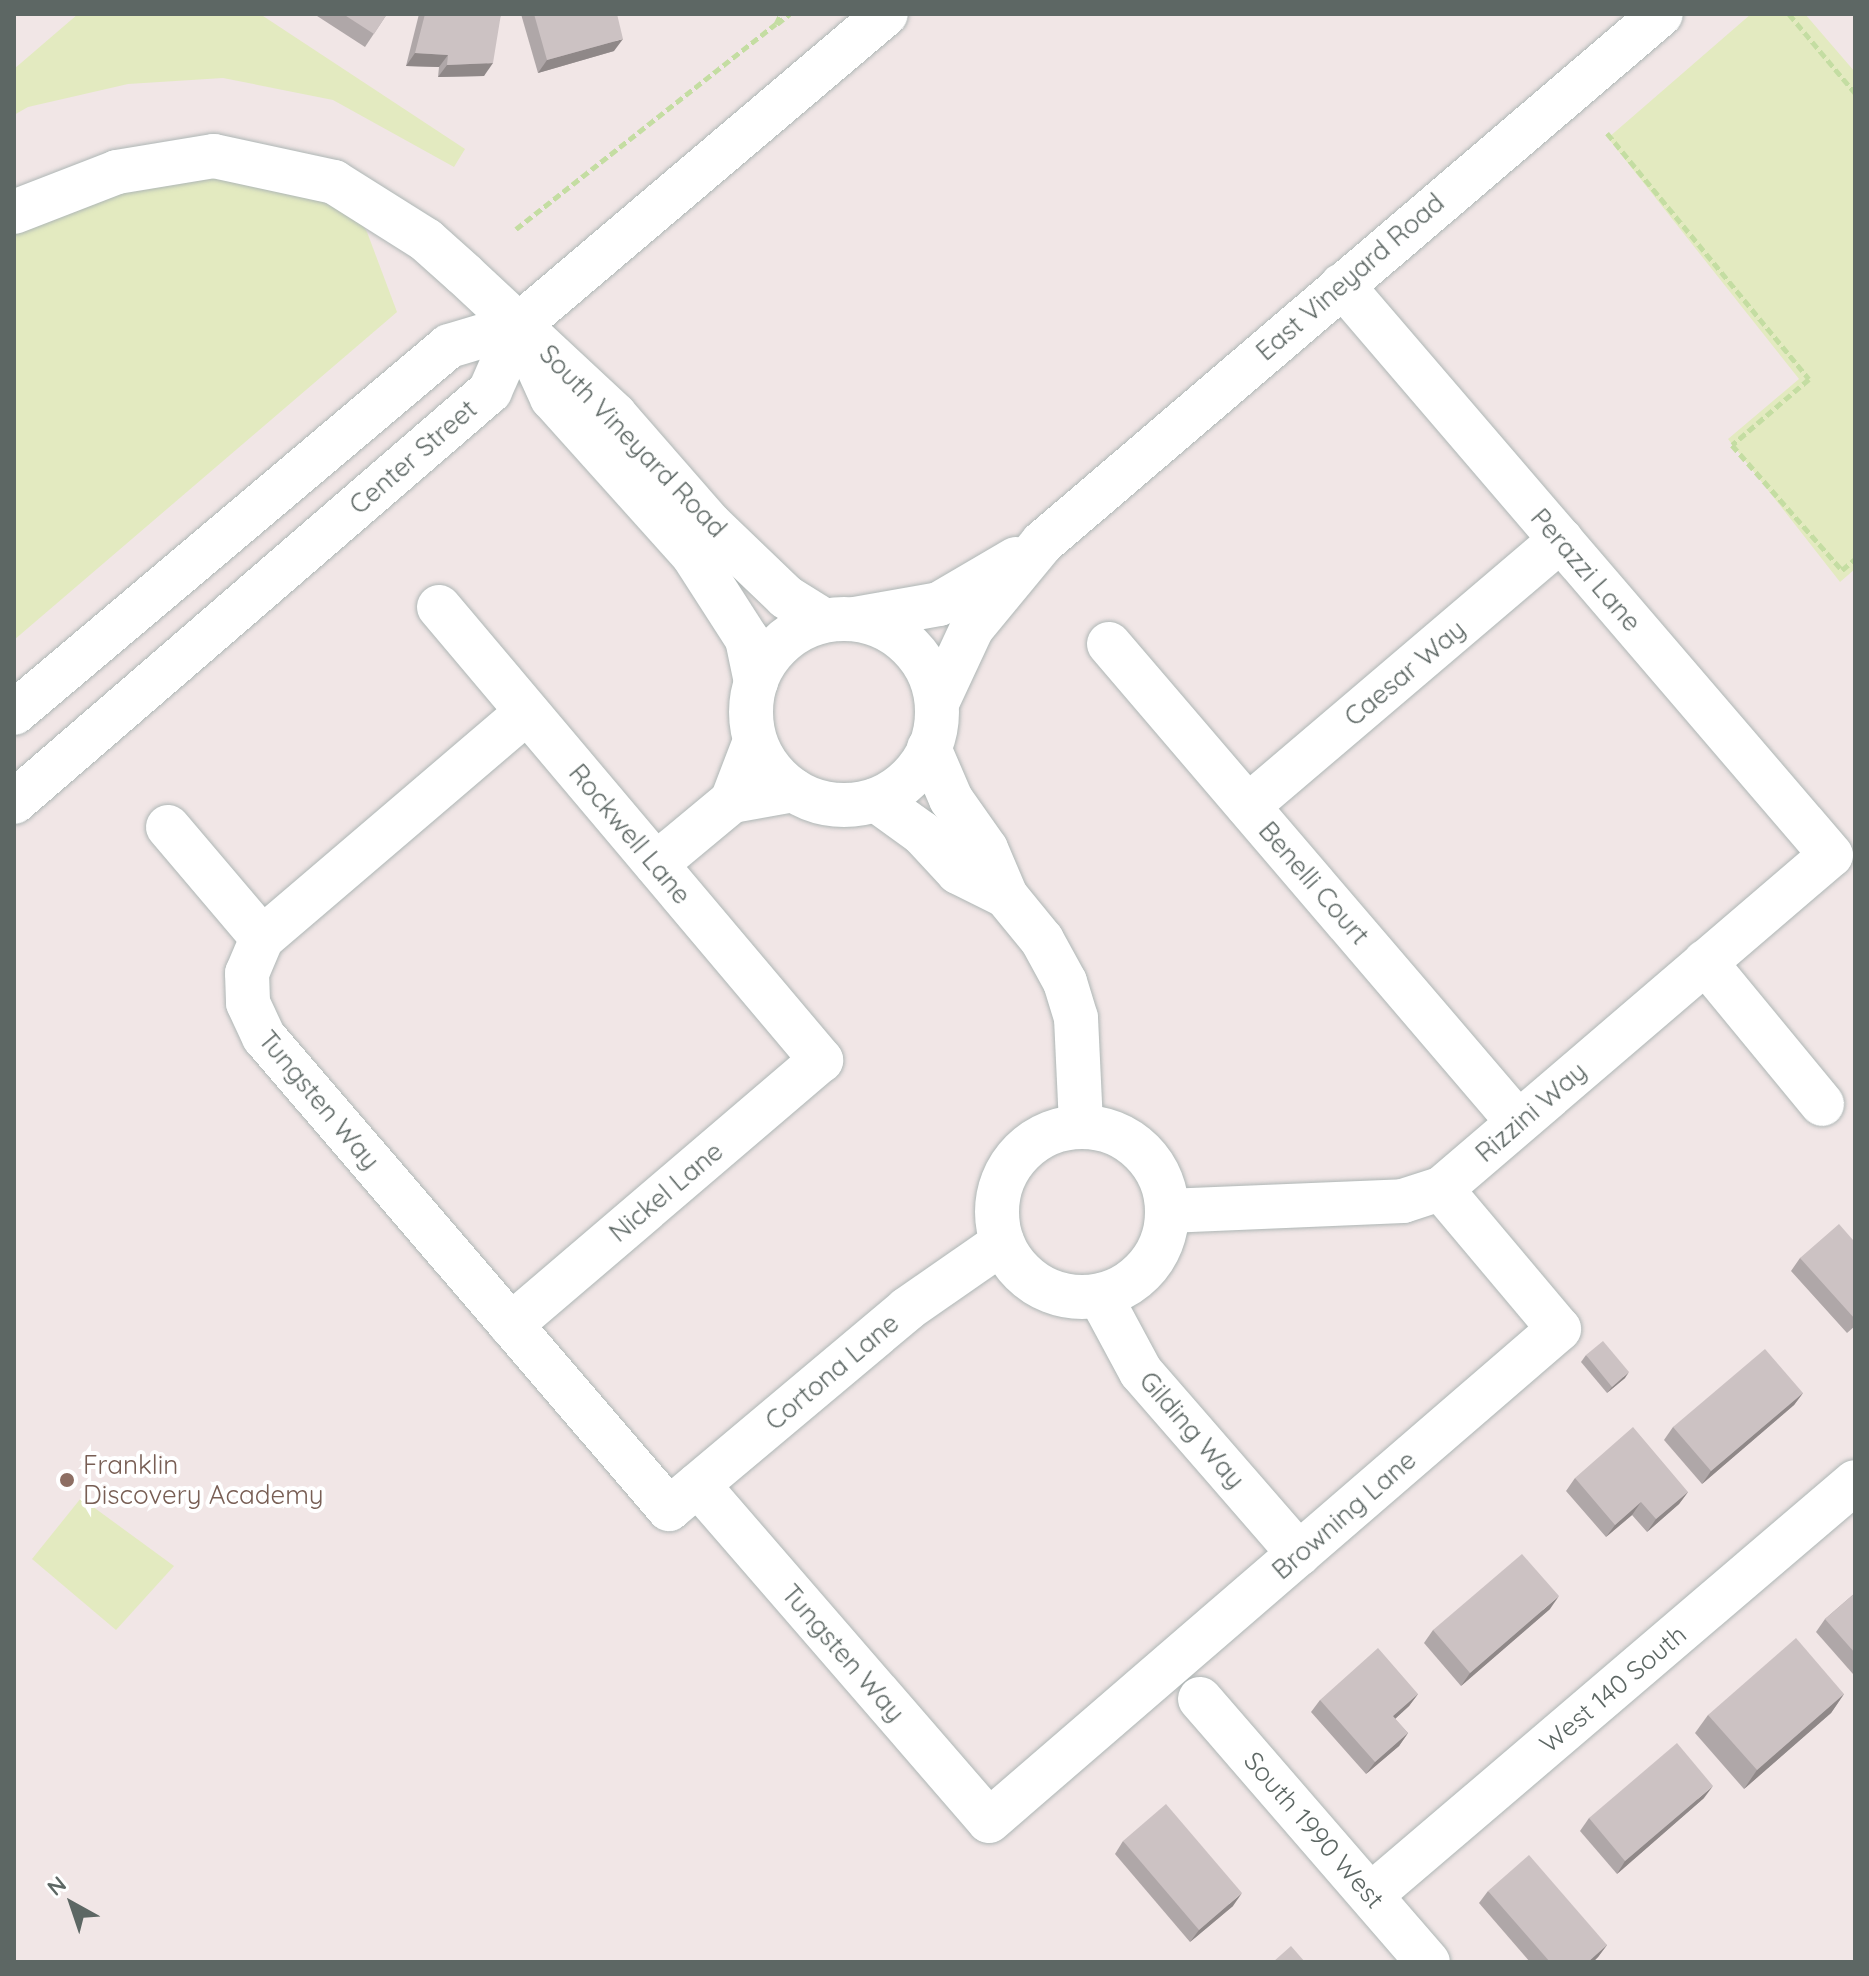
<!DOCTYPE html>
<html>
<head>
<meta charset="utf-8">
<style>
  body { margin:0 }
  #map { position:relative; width:1869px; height:1976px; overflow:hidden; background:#f1e6e6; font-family:Quicksand,sans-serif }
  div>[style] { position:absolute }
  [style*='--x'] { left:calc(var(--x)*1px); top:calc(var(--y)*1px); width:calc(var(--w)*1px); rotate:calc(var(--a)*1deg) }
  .green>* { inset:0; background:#e3eac0 }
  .path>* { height:5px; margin-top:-2.5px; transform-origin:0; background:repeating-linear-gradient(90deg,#c4dda2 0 8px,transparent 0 12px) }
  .roads { filter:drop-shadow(0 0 2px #aeb6b5) drop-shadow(0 0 2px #aeb6b5) }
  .minor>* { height:44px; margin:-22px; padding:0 22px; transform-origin:22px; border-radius:22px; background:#fff }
  .minor>.ring { margin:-22px; padding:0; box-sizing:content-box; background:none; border:44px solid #fff; border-radius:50% }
  .tertiary>* { height:44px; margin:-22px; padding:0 22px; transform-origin:22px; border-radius:22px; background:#fff }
  .tertiary>.ring { margin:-22px; padding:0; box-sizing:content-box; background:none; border:44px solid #fff; border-radius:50% }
  .secondary>* { height:44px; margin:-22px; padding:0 22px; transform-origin:22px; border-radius:22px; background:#fff }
  .wall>* { inset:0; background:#afa7a8 }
  .shaded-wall>* { inset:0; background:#8f8888 }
  .building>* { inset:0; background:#ccc2c3 }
  .dots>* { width:22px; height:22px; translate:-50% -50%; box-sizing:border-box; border:4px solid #fff; border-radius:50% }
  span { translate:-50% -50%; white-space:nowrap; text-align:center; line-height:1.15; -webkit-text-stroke:8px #fff; paint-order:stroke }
  .street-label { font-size:26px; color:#5d6764 }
  .education-label { font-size:26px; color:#785e54 }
  .left { translate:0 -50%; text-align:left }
  .frame { position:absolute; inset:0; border:16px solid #5d6764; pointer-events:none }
  .north { position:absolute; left:32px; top:1864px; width:80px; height:80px; -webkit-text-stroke:6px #fff; paint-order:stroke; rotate:320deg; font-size:22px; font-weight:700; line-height:32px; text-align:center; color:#5d6764 }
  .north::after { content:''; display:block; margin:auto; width:28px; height:36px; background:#5d6764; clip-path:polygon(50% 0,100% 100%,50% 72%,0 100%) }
</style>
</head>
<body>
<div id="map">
  <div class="green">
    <div style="clip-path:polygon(78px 14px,260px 14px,465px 149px,454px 167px,333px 100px,223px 78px,128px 84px,28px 107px,14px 115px,14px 69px)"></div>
    <div style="clip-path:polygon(1751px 14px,1805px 14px,1855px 72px,1855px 569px,1840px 582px,1728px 439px,1799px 379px,1608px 138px)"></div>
    <div style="clip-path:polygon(117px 172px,334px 182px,367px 232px,397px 312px,14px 640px,14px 212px)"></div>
    <div style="clip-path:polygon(81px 1498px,174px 1566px,116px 1630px,32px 1559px)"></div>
  </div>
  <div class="path">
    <div style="--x:1789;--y:14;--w:103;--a:50.1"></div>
    <div style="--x:777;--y:24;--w:16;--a:-38"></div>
    <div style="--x:1607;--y:133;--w:318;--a:50.6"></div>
    <div style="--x:1809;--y:379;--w:101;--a:139.4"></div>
    <div style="--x:1732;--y:445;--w:167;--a:48.7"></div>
    <div style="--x:1842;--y:570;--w:17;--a:-40"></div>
    <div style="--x:516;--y:229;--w:331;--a:-38.3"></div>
    <div style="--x:776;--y:24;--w:11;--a:-63"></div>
  </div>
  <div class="roads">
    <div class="minor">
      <div style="--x:439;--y:607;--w:593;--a:49.86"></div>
      <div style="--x:821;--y:1060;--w:408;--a:139.5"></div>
      <div style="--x:1109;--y:644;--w:629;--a:49.45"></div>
      <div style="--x:527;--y:712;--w:348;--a:139.5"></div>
      <div style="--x:262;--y:938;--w:38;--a:113"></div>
      <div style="--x:247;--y:973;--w:30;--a:88"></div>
      <div style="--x:248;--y:1003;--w:38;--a:65"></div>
      <div style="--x:264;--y:1037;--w:622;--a:49.37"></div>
      <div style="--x:669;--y:1509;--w:311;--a:-40"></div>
      <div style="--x:907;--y:1309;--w:116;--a:-34.8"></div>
      <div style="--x:929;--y:748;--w:56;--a:66.7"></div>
      <div style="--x:951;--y:799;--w:61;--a:55"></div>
      <div style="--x:986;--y:849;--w:51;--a:66.9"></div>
      <div style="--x:1006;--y:896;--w:57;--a:50.7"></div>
      <div style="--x:1042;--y:940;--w:48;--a:61.3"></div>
      <div style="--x:1065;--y:982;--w:38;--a:73"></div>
      <div style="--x:1076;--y:1018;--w:107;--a:87.3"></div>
      <div style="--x:876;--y:800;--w:57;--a:35.7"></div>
      <div style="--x:922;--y:833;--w:53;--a:47.3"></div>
      <div style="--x:958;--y:872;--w:54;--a:26.6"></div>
      <div style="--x:732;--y:801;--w:62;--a:-10.2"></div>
      <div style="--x:1248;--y:806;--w:411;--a:-40.4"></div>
      <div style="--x:168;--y:827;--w:145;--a:49.7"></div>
      <div style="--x:656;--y:864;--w:99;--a:-39.7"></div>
      <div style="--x:732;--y:801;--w:64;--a:-69"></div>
      <div style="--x:1705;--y:962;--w:184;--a:50.5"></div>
      <div class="ring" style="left:997px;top:1127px;width:126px;height:126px"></div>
      <div style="--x:1167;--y:1211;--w:236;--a:-2.4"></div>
      <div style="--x:1403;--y:1201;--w:40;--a:-18"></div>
      <div style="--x:1441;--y:1189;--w:513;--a:-40.58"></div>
      <div style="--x:1831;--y:855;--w:751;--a:-130.63"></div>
      <div style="--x:1100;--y:1296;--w:86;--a:61.7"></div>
      <div style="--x:1141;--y:1372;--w:241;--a:49"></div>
      <div style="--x:698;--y:1485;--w:444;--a:49.1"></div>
      <div style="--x:989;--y:1821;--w:753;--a:-40.8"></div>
      <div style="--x:1559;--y:1329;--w:183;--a:-130.1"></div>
      <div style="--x:1200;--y:1699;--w:348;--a:49.1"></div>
      <div style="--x:1371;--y:1895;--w:636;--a:-40.47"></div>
    </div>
    <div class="tertiary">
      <div style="--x:14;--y:212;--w:110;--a:-21.2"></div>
      <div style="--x:117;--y:172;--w:98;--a:-9.4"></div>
      <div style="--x:214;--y:156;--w:123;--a:12.2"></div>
      <div style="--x:334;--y:182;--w:109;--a:32.2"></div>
      <div style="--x:426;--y:240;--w:51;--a:41.8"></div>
      <div style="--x:464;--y:274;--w:207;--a:43"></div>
      <div style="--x:615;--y:415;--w:145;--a:48.9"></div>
      <div style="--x:710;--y:524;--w:105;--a:43.8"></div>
      <div style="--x:786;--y:597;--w:44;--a:31.9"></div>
      <div style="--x:526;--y:341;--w:63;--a:65.5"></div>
      <div style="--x:552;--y:398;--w:211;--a:48.1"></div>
      <div style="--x:693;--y:555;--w:100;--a:57.3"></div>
      <div style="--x:747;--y:639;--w:44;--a:78.2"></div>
      <div style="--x:855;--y:619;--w:85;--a:-10.1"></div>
      <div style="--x:939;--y:604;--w:89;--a:-30.3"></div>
      <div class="ring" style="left:751px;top:619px;width:142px;height:142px"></div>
      <div style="--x:937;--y:703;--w:83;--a:-65"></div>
      <div style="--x:972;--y:628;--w:110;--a:-50.5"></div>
      <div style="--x:1042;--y:543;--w:814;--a:-40.52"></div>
    </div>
    <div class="secondary">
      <div style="--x:14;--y:713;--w:569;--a:-40.15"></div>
      <div style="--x:449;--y:346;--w:73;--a:-16.7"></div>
      <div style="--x:519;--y:325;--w:481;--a:-40.3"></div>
      <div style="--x:14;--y:802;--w:629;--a:-40.81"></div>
      <div style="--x:490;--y:391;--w:72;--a:-66.3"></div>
    </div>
  </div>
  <div class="wall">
    <div style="clip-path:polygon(314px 14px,387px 14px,365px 47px)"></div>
    <div style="clip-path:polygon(419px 14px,501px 14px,484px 76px,438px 77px,439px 67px,406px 66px)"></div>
    <div style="clip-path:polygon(521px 14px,617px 14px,614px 51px,538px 73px)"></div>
    <div style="clip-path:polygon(1855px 1238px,1855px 1326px,1847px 1333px,1791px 1271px,1800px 1258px,1853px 1240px)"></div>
    <div style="clip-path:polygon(1586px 1355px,1625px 1378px,1607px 1393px,1581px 1362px)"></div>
    <div style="clip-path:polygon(1803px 1393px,1794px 1405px,1702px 1484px,1664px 1440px,1673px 1427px)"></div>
    <div style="clip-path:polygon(1575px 1478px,1688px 1492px,1679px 1504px,1647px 1532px,1632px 1515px,1606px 1537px,1566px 1491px)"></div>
    <div style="clip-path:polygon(1855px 1593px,1855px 1672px,1853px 1674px,1816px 1632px,1825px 1619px)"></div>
    <div style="clip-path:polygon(1550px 1609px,1461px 1686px,1424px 1643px,1433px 1630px)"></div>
    <div style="clip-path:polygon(1418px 1694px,1409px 1706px,1395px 1719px,1408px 1733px,1399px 1746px,1366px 1774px,1311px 1712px,1320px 1700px)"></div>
    <div style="clip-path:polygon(1844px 1694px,1831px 1713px,1744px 1789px,1695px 1733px,1708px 1715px)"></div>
    <div style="clip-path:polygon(1704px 1798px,1617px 1874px,1580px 1831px,1589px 1818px)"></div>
    <div style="clip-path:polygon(1123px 1841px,1233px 1906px,1190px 1942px,1115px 1854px)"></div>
    <div style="clip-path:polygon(1488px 1891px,1607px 1945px,1598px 1957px,1593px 1962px,1530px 1962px,1479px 1903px)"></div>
  </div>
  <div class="shaded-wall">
    <div style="clip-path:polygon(623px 39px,614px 51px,538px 73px,547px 60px)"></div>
    <div style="clip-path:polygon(415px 53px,448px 55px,439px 67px,406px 66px)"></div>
    <div style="clip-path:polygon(493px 63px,484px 76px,438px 77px,447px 65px)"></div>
    <div style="clip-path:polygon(1629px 1372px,1625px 1378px,1607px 1393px,1612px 1387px)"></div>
    <div style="clip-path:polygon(1803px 1393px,1794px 1405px,1702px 1484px,1711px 1471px)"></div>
    <div style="clip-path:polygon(1688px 1492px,1679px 1504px,1647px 1532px,1656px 1519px)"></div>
    <div style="clip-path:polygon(1641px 1502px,1632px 1515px,1606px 1537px,1615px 1525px)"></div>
    <div style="clip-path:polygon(1559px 1596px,1550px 1609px,1461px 1686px,1470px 1673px)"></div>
    <div style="clip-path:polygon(1418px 1694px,1409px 1706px,1384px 1729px,1393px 1716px)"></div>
    <div style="clip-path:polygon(1844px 1694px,1831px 1713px,1744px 1789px,1757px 1770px)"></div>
    <div style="clip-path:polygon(1408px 1733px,1399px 1746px,1366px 1774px,1375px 1762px)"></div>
    <div style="clip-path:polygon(1713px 1786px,1704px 1798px,1617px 1874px,1625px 1861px)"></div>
    <div style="clip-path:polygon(1242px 1893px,1233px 1906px,1190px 1942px,1199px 1930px)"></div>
    <div style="clip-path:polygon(1607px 1945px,1598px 1957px,1593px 1962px,1588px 1962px)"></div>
  </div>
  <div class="building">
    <div style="clip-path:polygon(343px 14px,387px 14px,374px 34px)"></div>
    <div style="clip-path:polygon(425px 14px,501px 14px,493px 63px,447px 65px,448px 55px,415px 53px)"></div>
    <div style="clip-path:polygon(534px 14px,617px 14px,623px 39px,547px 60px)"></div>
    <div style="clip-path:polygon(1839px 1224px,1853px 1240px,1855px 1238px,1855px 1319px,1800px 1258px)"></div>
    <div style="clip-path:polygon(1603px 1341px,1629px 1372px,1612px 1387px,1586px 1355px)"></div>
    <div style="clip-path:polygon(1765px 1349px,1803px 1393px,1711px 1471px,1673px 1427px)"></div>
    <div style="clip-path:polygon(1633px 1427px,1688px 1492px,1656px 1519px,1641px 1502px,1615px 1525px,1575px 1478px)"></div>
    <div style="clip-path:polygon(1522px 1554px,1559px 1596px,1470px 1673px,1433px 1630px)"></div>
    <div style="clip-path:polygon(1855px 1593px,1855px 1653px,1825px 1619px)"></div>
    <div style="clip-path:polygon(1796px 1638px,1844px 1694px,1757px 1770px,1708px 1715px)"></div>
    <div style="clip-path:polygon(1378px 1648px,1418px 1694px,1393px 1716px,1408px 1733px,1375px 1762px,1320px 1700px)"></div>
    <div style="clip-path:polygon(1677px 1743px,1713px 1786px,1625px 1861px,1589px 1818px)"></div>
    <div style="clip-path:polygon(1166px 1804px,1242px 1893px,1199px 1930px,1123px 1841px)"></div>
    <div style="clip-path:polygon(1529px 1855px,1607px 1945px,1588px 1962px,1550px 1962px,1488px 1891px)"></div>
    <div style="clip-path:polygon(1291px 1946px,1305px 1962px,1273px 1962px)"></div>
  </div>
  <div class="dots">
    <div style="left:67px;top:1480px;background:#8d6e63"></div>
  </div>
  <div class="street-label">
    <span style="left:1350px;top:277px;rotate:-41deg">East Vineyard Road</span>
    <span style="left:633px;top:441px;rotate:46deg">South Vineyard Road</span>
    <span style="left:413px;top:457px;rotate:-41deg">Center Street</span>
    <span style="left:1586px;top:570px;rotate:49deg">Perazzi Lane</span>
    <span style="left:1405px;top:673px;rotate:-40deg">Caesar Way</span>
    <span style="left:630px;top:834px;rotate:50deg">Rockwell Lane</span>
    <span style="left:1314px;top:883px;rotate:49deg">Benelli Court</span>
    <span style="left:319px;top:1100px;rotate:50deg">Tungsten Way</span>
    <span style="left:1531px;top:1112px;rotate:-41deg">Rizzini Way</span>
    <span style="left:666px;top:1192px;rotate:-40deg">Nickel Lane</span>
    <span style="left:832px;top:1372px;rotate:-40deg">Cortona Lane</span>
    <span style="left:1192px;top:1430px;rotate:49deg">Gilding Way</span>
    <span style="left:1344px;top:1515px;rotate:-41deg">Browning Lane</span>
    <span style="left:843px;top:1653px;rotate:49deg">Tungsten Way</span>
    <span style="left:1613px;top:1689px;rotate:-40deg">West 140 South</span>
    <span style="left:1314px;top:1830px;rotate:49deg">South 1990 West</span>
  </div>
  <div class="education-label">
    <span class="left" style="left:83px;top:1480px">Franklin<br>Discovery Academy</span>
  </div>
  <div class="frame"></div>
  <div class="north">N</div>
</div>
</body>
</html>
